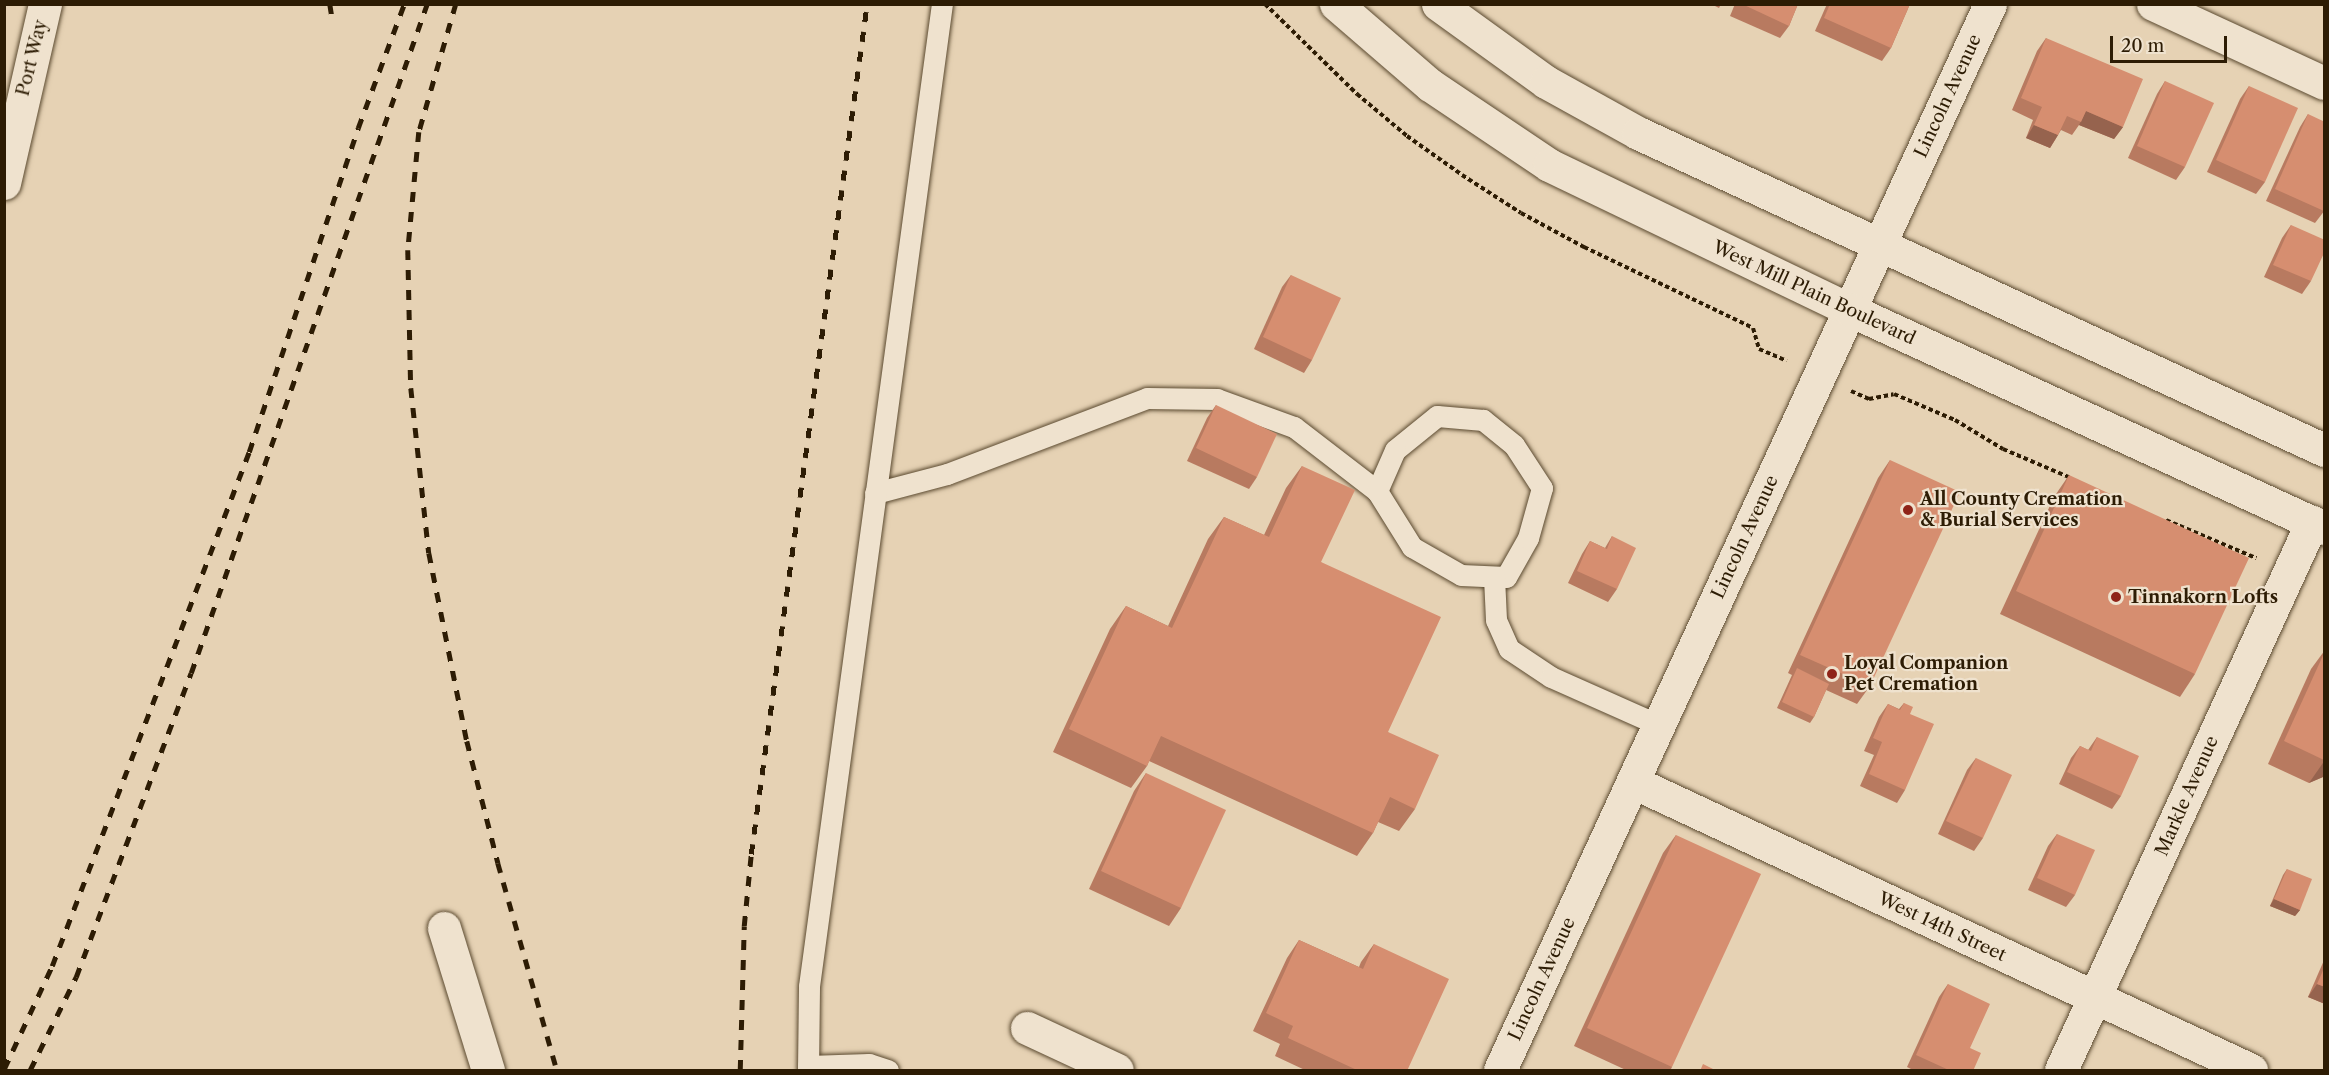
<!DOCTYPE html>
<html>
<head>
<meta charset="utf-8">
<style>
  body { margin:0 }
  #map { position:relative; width:2329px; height:1075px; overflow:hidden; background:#e6d2b4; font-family:"Libre Caslon Text",serif }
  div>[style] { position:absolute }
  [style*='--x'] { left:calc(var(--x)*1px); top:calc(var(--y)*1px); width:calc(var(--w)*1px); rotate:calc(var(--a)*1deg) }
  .path>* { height:4px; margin-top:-2px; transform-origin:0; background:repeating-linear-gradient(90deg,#2d1c04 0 4.5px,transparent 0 7.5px) }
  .roads { filter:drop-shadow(0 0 2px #5b4a30) drop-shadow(0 0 2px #5b4a30) }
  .service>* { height:21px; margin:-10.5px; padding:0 10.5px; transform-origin:10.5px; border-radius:10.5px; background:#efe2ce }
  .minor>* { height:33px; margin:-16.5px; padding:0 16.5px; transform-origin:16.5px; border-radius:16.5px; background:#efe2ce }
  .tertiary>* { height:33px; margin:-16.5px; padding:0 16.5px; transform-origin:16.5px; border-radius:16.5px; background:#efe2ce }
  .secondary>* { height:33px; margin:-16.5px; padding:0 16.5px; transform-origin:16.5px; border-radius:16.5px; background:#efe2ce }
  .rail>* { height:4.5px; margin-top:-2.25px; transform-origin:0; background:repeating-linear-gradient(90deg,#2d1c04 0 10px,transparent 0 20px) }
  .wall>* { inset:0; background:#b87a60 }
  .shaded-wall>* { inset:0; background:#96634e }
  .building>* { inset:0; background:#d68e70 }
  .dots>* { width:16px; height:16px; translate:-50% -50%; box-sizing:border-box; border:3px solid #efe2ce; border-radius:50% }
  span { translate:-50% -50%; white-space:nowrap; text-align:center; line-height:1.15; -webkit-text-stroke:4.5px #efe2ce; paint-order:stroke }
  .street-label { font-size:18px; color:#2d1c04 }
  .poi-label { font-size:18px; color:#2d1c04; font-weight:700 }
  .left { translate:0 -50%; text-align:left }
  .frame { position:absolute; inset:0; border:6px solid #2d1c04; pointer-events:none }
  .scale { position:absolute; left:2110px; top:36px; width:117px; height:27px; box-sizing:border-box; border:3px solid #2d1c04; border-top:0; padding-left:8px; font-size:18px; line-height:21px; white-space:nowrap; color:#2d1c04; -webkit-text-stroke:4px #efe2ce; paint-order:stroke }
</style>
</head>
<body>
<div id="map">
  <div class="path">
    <div style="--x:1265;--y:4;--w:129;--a:44.4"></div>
    <div style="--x:1357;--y:94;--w:65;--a:40"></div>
    <div style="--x:1407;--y:136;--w:67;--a:35.3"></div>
    <div style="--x:1462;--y:175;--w:70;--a:32.8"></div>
    <div style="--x:1521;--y:213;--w:72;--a:28.4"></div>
    <div style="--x:1584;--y:247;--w:187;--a:25.6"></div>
    <div style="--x:1753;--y:328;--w:22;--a:74"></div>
    <div style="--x:1759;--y:349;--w:30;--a:23"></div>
    <div style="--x:1851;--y:391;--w:20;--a:24"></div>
    <div style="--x:1869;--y:399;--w:25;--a:-11"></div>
    <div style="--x:1894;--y:394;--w:66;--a:23.1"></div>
    <div style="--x:1955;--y:420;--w:56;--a:31.1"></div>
    <div style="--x:2003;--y:449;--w:74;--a:23.1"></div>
    <div style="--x:2166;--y:520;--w:98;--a:22.9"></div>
  </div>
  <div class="roads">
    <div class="service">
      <div style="--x:875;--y:493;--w:74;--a:-14.8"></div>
      <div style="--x:947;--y:474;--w:214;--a:-20.8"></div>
      <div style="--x:1147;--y:398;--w:70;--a:0.8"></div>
      <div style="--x:1217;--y:399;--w:82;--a:20"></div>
      <div style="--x:1294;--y:427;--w:105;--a:37.6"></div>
      <div style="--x:1377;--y:491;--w:66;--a:58"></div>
      <div style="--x:1412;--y:547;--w:56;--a:29.7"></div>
      <div style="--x:1461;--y:575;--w:45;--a:2.5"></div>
      <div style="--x:1506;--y:577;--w:45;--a:-60.6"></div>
      <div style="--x:1528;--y:538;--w:52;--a:-74.4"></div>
      <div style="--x:1542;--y:488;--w:51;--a:-123.1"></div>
      <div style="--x:1514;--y:445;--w:40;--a:-141"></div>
      <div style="--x:1483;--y:420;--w:46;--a:-175"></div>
      <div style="--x:1437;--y:416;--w:54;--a:141"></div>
      <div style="--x:1395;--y:450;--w:45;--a:113.7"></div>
      <div style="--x:1494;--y:577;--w:43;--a:87.3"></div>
      <div style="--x:1496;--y:620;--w:32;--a:66"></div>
      <div style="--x:1509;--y:649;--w:50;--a:33.7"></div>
      <div style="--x:1551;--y:677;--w:118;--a:24"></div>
      <div style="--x:808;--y:1066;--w:61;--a:-1.9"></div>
      <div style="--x:869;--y:1064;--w:20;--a:18"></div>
      <div style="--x:808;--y:1070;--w:84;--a:-89.3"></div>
      <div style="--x:809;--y:986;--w:991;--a:-82.29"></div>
    </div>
    <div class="minor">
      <div style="--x:2153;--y:4;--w:188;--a:24.8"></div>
      <div style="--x:1633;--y:782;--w:682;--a:24.99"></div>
      <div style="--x:444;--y:928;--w:149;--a:72.8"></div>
      <div style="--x:1027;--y:1028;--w:99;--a:25"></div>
      <div style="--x:1500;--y:1070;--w:1173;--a:-65.31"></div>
      <div style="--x:2061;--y:1070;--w:603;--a:-65.39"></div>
    </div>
    <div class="tertiary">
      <div style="--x:4;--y:183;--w:184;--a:-77.1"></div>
    </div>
    <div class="secondary">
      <div style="--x:1336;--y:4;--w:124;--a:40.8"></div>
      <div style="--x:1430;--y:85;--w:143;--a:33.9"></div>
      <div style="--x:1549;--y:165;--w:334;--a:25.7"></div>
      <div style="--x:1850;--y:310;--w:522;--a:24.7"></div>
      <div style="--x:1438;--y:4;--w:133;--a:35.8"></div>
      <div style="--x:1546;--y:82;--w:105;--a:29"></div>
      <div style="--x:1638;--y:133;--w:756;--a:24.8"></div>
    </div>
  </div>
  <div class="rail">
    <div style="--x:330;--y:4;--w:13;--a:81"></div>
    <div style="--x:456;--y:4;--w:133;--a:106.1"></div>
    <div style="--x:419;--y:132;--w:119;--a:95.3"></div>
    <div style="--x:408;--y:250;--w:138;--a:88.8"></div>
    <div style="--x:411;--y:388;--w:166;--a:83.8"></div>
    <div style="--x:429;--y:553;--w:192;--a:78.6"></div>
    <div style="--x:467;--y:741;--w:126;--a:75.7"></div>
    <div style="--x:498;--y:863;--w:215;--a:74.1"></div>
    <div style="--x:4;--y:1069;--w:114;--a:-65"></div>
    <div style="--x:52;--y:966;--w:550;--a:-69.03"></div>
    <div style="--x:249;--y:452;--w:342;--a:-71.4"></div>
    <div style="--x:358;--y:128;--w:132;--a:-69.6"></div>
    <div style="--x:30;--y:1070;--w:104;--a:-63.7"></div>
    <div style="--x:76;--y:977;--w:325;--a:-69.3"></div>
    <div style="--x:191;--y:673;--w:709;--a:-70.57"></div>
    <div style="--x:740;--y:1070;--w:144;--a:-88.4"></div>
    <div style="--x:744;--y:926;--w:72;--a:-84.4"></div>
    <div style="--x:751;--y:854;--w:858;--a:-82.23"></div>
  </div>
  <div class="wall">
    <div style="clip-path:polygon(1711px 4px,1721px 4px,1719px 8px)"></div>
    <div style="clip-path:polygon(1735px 4px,1798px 4px,1789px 26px,1780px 38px,1730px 16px)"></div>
    <div style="clip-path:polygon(1827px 4px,1910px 4px,1891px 48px,1882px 61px,1815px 31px)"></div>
    <div style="clip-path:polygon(2046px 38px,2123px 127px,2114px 139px,2079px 125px,2072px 135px,2061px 130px,2058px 135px,2050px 148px,2026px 138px,2033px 120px,2012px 110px,2037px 51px)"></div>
    <div style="clip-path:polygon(2165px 81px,2185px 167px,2176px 180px,2128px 158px,2157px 94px)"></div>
    <div style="clip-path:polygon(2249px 86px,2265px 182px,2256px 194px,2207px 172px,2240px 99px)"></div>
    <div style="clip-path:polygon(2308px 114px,2325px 210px,2315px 223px,2266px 201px,2300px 127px)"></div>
    <div style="clip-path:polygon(2291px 225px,2311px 281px,2302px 294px,2264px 277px,2282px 238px)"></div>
    <div style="clip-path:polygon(1291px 275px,1312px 360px,1304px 373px,1254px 349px,1282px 287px)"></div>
    <div style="clip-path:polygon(1216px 405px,1257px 477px,1249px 489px,1187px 461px,1207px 418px)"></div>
    <div style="clip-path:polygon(1890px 460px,1870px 686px,1857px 704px,1826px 690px,1814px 717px,1810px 723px,1777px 708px,1792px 675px,1788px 673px,1878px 478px)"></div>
    <div style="clip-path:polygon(1302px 466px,1321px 562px,1388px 732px,1415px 809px,1399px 831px,1378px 822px,1373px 833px,1357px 856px,1149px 761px,1147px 766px,1131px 788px,1053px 752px,1110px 629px,1126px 606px,1168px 626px,1208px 539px,1224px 517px,1264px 535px,1286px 488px)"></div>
    <div style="clip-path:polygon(2069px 475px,2195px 674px,2180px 697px,2000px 614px,2054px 497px)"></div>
    <div style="clip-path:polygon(1612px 536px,1617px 589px,1608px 602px,1568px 583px,1582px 554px,1590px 541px,1605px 548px)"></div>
    <div style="clip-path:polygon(2325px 650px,2325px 776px,2323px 777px,2309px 783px,2268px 764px,2311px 669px)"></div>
    <div style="clip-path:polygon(1904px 703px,1910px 714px,1905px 790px,1897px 803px,1860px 786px,1874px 755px,1864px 751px,1879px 717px,1888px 704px,1899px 709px)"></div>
    <div style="clip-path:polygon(2097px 737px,2121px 796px,2112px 809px,2059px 784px,2071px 758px,2080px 746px,2088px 750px)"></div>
    <div style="clip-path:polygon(1976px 758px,1983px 838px,1974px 851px,1938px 834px,1967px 770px)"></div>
    <div style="clip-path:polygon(1146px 773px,1181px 908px,1169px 926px,1089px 889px,1134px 791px)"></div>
    <div style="clip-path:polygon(2057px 834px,2075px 895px,2066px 907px,2028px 890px,2048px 846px)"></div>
    <div style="clip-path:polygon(1676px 835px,1672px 1067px,1670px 1071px,1628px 1071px,1574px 1046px,1663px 853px)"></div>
    <div style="clip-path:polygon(2287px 869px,2300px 910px,2295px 916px,2270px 906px,2283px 875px)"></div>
    <div style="clip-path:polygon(1299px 940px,1359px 967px,1361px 962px,1374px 944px,1407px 1071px,1307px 1071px,1275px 1056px,1280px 1044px,1253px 1031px,1287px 958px)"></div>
    <div style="clip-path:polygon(2325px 958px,2325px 1004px,2308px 997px)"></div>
    <div style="clip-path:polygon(1948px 984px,1973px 1071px,1915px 1071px,1907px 1067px,1939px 997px)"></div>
  </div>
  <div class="shaded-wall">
    <div style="clip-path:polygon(2086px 111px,2123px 127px,2114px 139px,2079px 125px)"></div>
    <div style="clip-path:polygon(2034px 125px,2058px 135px,2050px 148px,2026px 138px)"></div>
    <div style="clip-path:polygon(2325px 760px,2325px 776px,2323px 777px,2309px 783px)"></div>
    <div style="clip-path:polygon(2274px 899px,2300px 910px,2295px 916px,2270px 906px)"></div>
    <div style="clip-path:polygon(2317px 984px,2325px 987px,2325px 1004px,2308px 997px)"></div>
  </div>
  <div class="building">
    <div style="clip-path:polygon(1742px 4px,1798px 4px,1789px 26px)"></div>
    <div style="clip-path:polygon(1830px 4px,1910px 4px,1891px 48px,1824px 18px)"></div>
    <div style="clip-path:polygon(2046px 38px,2143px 79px,2123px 127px,2086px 111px,2081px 122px,2067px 116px,2058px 135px,2034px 125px,2042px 107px,2021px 98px)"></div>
    <div style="clip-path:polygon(2165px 81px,2214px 103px,2185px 167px,2137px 146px)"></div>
    <div style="clip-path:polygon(2249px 86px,2298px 108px,2265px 182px,2216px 160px)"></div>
    <div style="clip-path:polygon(2308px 114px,2325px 122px,2324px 211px,2275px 189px)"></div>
    <div style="clip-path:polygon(2291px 225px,2325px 240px,2325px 251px,2311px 281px,2273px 265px)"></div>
    <div style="clip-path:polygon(1291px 275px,1341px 298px,1312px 360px,1263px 337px)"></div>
    <div style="clip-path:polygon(1216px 405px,1277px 434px,1257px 477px,1196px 448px)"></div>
    <div style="clip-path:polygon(1890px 460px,1960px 492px,1870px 686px,1800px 655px)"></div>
    <div style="clip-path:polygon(1302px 466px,1355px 490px,1321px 562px,1441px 617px,1388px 732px,1439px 755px,1415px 809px,1390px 797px,1373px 833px,1161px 736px,1147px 766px,1069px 729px,1126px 606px,1172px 628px,1224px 517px,1269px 537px)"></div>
    <div style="clip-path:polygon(2069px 475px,2249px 558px,2195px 674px,2016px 591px)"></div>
    <div style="clip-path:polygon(1612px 536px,1636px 548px,1617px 589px,1577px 571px,1590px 541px,1607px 549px)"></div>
    <div style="clip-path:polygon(2325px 651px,2325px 760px,2324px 760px,2284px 741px)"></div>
    <div style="clip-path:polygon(1797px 668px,1829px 684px,1814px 717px,1782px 702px)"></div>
    <div style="clip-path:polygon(1904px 703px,1913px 707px,1910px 714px,1934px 724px,1905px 790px,1869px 774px,1882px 742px,1873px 738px,1888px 704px,1900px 710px)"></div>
    <div style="clip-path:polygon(2097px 737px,2139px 756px,2121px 796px,2067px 772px,2080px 746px,2091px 751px)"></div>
    <div style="clip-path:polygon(1976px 758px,2012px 775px,1983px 838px,1946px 821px)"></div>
    <div style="clip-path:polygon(1146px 773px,1226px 810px,1181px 908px,1101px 871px)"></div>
    <div style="clip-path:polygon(2057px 834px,2095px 850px,2075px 895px,2037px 878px)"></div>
    <div style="clip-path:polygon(1676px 835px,1761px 874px,1672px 1067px,1587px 1028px)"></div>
    <div style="clip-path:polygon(2287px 869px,2312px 879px,2300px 910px,2274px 899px)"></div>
    <div style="clip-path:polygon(1299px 940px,1363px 969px,1374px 944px,1449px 979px,1407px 1071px,1359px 1071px,1288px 1038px,1293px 1026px,1266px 1013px)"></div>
    <div style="clip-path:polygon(2325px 966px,2325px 987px,2317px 984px)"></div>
    <div style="clip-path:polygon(1948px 984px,1990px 1004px,1970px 1048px,1981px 1053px,1973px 1071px,1951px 1071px,1916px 1055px)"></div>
    <div style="clip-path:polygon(1703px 1064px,1717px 1071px,1700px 1071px)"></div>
  </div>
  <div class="dots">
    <div style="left:1908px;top:510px;background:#8f2418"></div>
    <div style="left:2116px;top:597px;background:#8f2418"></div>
    <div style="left:1832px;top:674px;background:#8f2418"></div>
  </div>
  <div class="street-label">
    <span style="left:32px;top:58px;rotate:-76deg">Port Way</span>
    <span style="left:1948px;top:96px;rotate:-65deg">Lincoln Avenue</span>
    <span style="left:1814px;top:293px;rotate:25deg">West Mill Plain Boulevard</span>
    <span style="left:1745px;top:537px;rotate:-65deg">Lincoln Avenue</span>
    <span style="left:2187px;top:796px;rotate:-66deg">Markle Avenue</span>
    <span style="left:1942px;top:927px;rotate:25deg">West 14th Street</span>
    <span style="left:1542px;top:979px;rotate:-65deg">Lincoln Avenue</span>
  </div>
  <div class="poi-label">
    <span class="left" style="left:1920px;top:510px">All County Cremation<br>&amp; Burial Services</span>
    <span class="left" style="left:2128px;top:597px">Tinnakorn Lofts</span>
    <span class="left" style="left:1844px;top:674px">Loyal Companion<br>Pet Cremation</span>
  </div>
  <div class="frame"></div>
  <div class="scale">20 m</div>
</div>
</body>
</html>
